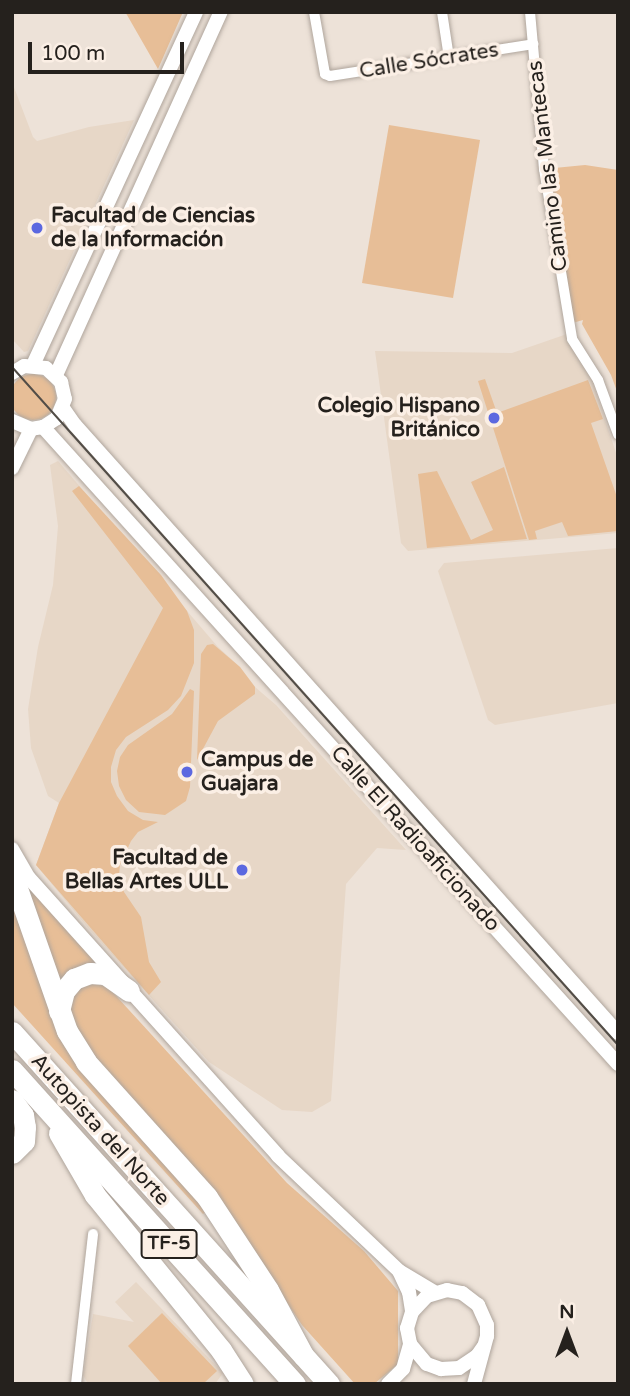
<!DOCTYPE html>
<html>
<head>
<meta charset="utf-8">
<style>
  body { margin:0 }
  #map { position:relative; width:630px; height:1396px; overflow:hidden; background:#ede2d8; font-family:"Varela Round",sans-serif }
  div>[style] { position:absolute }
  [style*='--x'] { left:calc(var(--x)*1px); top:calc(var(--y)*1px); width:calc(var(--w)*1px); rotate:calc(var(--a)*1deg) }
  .built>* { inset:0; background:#e7d7c7 }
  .green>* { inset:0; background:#e7be97 }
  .round { border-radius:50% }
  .roads { filter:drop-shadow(0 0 2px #afa59c) drop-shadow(0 0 2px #afa59c) }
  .minor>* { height:10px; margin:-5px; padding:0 5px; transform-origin:5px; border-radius:5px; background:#fff }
  .tertiary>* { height:14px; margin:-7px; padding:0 7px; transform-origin:7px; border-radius:7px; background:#fff }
  .motorway>* { height:21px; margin:-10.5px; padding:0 10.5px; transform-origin:10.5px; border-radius:10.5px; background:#fff }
  .tram>* { height:2px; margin:-1px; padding:0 1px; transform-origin:1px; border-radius:1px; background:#524d47 }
  .dots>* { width:19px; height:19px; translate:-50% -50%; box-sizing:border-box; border:4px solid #fbefe5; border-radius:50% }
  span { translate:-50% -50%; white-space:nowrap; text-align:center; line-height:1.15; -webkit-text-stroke:7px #fbefe5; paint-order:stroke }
  .shield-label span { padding:2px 5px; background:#fbefe5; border:2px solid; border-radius:5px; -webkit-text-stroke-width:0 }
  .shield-label { font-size:19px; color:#25211d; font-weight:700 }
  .street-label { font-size:21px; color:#25211d }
  .poi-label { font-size:21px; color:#25211d; font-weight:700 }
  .left { translate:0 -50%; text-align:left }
  .right { translate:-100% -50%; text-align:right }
  .frame { position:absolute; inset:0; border:14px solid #25211d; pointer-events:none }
  .north { position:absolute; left:532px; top:1298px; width:70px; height:70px; -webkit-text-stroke:5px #fbefe5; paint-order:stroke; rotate:0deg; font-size:19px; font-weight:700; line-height:28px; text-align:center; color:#25211d }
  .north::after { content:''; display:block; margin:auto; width:24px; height:32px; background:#25211d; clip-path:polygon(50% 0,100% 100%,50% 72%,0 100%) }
  .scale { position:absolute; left:28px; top:42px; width:156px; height:32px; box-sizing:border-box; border:4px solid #25211d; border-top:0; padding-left:9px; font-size:21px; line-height:24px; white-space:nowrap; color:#25211d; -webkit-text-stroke:5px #fbefe5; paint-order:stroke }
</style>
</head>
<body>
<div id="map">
  <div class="built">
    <div style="clip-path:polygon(12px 82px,33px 137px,37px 141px,89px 127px,134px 120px,28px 351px,24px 352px,12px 339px)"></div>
    <div style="clip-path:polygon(567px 334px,591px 377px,618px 459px,618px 533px,408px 551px,401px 543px,375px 351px,512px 353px)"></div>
    <div style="clip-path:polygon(58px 461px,218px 647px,240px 667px,255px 687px,276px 705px,406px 850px,377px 848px,346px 884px,331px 1101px,312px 1112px,282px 1110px,209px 1062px,89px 929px,36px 865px,59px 803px,48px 796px,31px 748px,28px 709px,38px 647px,53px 585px,58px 526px,50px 465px)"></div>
    <div style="clip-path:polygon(618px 548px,618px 703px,495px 725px,488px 720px,438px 571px,444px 563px)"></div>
    <div style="clip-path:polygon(136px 1282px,223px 1373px,215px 1384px,88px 1384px,83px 1375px,93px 1314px,134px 1322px,115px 1302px)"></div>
  </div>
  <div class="green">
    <div style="clip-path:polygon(125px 12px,183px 12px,158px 69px,127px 15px)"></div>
    <div style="clip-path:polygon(389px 125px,480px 140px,453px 298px,362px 283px)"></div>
    <div style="clip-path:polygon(585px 165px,618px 170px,618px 394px,611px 375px,582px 324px,583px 320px,569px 324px,544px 169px)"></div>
    <div class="round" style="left:10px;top:374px;width:46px;height:46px"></div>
    <div style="clip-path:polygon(485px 379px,497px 413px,588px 380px,603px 419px,591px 423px,618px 500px,618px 531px,568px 536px,562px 522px,535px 531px,537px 539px,529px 540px,478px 381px)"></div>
    <div style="clip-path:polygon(504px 467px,527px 539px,427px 548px,418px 474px,437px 471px,471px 540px,493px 530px,471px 482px)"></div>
    <div style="clip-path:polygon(79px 486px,161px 575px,187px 611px,194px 630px,194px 663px,181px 696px,168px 710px,126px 737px,116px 750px,111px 767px,111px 782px,117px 796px,128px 811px,143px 820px,158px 822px,138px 832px,131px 841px,120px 865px,119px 875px,124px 892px,141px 917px,149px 962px,161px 982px,149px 995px,36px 865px,59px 803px,163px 608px,72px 491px)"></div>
    <div style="clip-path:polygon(213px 644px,240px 667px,255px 687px,255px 694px,218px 721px,197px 760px,201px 654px,207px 645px)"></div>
    <div style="clip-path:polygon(190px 689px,194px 691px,190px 787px,186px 801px,165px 815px,139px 812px,126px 800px,119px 786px,117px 771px,120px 757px,128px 745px,172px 714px)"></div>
    <div style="clip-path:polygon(22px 874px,103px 969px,57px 990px)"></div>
    <div style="clip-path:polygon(12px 894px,47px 997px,209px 1210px,203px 1214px,12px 1003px)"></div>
    <div style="clip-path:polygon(87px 982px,108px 987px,287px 1183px,364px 1251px,398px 1291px,398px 1364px,374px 1384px,355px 1384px,302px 1325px,229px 1216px,88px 1053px,70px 1021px,70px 994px)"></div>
    <div style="clip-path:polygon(162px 1313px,217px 1371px,203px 1384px,162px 1384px,128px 1346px)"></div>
  </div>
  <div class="roads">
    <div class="minor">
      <div style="--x:314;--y:12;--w:63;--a:79.9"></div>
      <div style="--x:325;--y:74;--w:5;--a:22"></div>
      <div style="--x:330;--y:76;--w:206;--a:-8.9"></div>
      <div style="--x:442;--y:12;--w:47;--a:81.3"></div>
      <div style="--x:530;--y:12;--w:158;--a:84.9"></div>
      <div style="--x:544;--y:169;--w:172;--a:80.6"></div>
      <div style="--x:572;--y:339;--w:49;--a:57.6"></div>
      <div style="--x:598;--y:380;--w:58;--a:69.7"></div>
      <div style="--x:76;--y:1384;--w:151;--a:-83.5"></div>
    </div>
    <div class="tertiary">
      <div style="--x:33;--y:365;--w:389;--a:-65.2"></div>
      <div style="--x:12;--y:373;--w:14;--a:-30"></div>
      <div style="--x:24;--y:366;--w:22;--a:5"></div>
      <div style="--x:46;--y:368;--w:21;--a:43"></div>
      <div style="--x:61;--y:382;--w:17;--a:77"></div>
      <div style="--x:65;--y:399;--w:21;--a:113"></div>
      <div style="--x:57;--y:418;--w:17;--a:147"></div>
      <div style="--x:43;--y:427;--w:12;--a:171"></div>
      <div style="--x:31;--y:429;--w:21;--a:-157"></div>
      <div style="--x:56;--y:375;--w:399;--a:-65.6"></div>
      <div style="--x:63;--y:408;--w:21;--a:55"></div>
      <div style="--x:75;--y:425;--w:815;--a:48.23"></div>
      <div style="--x:43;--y:427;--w:858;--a:47.93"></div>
      <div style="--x:12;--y:468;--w:43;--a:-64"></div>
      <div style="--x:12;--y:849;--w:34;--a:60"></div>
      <div style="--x:29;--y:878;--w:373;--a:48.1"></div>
      <div style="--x:278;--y:1156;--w:167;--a:43.5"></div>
      <div style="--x:399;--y:1271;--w:41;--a:31"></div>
      <div style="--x:400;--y:1273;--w:21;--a:65"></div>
      <div style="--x:409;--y:1292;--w:20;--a:81"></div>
      <div style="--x:388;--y:1384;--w:21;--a:-45"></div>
      <div style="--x:403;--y:1369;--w:26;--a:-74"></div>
      <div style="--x:474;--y:1384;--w:50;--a:-74.8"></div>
      <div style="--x:487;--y:1336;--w:11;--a:-90"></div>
      <div style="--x:487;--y:1325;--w:22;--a:-114"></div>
      <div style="--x:478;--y:1305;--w:20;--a:-143"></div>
      <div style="--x:462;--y:1293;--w:15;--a:-169"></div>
      <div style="--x:447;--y:1290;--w:21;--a:163"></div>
      <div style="--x:427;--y:1296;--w:22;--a:133"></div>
      <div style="--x:412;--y:1312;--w:17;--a:107"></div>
      <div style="--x:407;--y:1328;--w:16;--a:79"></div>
      <div style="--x:410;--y:1344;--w:26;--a:50"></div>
      <div style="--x:427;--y:1364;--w:15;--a:20"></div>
      <div style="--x:441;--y:1369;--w:18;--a:-3"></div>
      <div style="--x:459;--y:1368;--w:22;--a:-34"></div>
      <div style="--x:477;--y:1356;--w:12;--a:-55"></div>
    </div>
    <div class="motorway">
      <div style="--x:12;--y:874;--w:166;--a:70.7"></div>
      <div style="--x:67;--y:1031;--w:36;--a:58"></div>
      <div style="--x:86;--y:1062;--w:181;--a:48.1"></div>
      <div style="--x:207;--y:1197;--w:111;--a:56.7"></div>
      <div style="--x:268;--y:1290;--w:74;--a:61.7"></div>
      <div style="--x:59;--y:1011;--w:21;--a:-76"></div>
      <div style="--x:64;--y:991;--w:16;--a:-50"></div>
      <div style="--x:74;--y:979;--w:17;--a:-21"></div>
      <div style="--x:90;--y:973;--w:15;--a:4"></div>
      <div style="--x:105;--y:974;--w:29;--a:35"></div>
      <div style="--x:12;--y:1032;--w:474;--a:48"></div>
      <div style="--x:12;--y:1070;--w:423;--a:48"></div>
      <div style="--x:12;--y:1100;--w:19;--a:54"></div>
      <div style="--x:23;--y:1115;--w:12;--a:81"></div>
      <div style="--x:25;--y:1127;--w:14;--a:94"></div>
      <div style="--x:24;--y:1141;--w:17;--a:135"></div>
      <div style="--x:59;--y:1133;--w:72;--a:59.9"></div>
      <div style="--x:95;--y:1195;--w:200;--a:50.9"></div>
      <div style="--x:221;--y:1350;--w:40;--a:57.1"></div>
    </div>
  </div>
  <div class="tram">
    <div style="--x:12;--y:367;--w:909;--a:48.21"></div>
  </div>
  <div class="dots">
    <div style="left:37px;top:228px;background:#5c68e0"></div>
    <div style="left:494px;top:418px;background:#5c68e0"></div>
    <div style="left:187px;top:772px;background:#5c68e0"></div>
    <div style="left:242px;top:870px;background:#5c68e0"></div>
  </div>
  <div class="shield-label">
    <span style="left:169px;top:1244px">TF-5</span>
  </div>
  <div class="street-label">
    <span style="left:429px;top:61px;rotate:-9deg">Calle Sócrates</span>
    <span style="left:548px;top:166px;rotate:-97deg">Camino las Mantecas</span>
    <span style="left:415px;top:839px;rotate:48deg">Calle El Radioaficionado</span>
    <span style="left:100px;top:1130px;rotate:48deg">Autopista del Norte</span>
  </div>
  <div class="poi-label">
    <span class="left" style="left:51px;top:228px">Facultad de Ciencias<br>de la Información</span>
    <span class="right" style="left:480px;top:418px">Colegio Hispano<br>Británico</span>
    <span class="left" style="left:201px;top:772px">Campus de<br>Guajara</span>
    <span class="right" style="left:228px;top:870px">Facultad de<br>Bellas Artes ULL</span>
  </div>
  <div class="frame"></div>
  <div class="north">N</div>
  <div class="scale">100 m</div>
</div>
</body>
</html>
